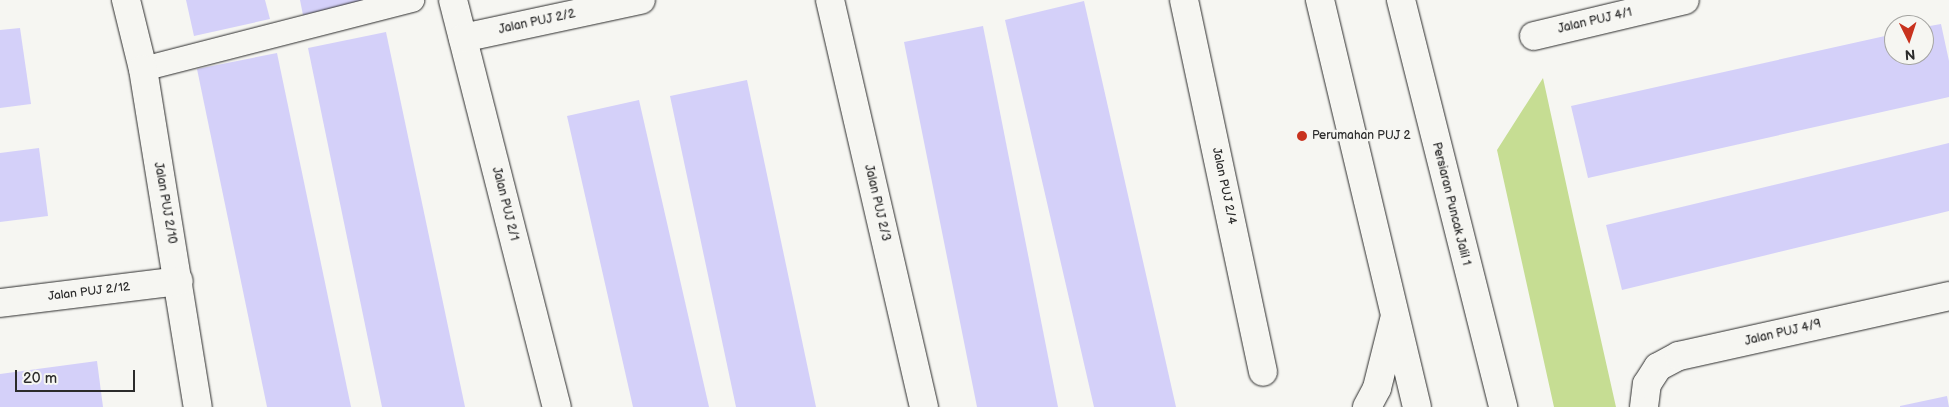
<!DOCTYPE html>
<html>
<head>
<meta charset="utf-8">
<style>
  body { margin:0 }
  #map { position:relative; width:1949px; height:407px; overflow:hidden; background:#f6f6f2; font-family:"Balsamiq Sans",sans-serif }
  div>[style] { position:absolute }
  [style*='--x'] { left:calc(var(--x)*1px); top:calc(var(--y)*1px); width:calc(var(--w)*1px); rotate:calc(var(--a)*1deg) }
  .green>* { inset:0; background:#c6dd93 }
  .building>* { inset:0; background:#d4d0f9 }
  .roads { filter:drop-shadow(0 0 1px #2b2b2b) drop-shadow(0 0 1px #2b2b2b) }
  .service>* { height:24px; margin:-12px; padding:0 12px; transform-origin:12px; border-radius:12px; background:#f6f6f2 }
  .minor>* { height:28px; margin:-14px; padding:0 14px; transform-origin:14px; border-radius:14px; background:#f6f6f2 }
  .secondary>* { height:28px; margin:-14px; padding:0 14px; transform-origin:14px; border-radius:14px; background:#f6f6f2 }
  .dots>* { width:14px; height:14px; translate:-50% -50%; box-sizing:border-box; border:2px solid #f6f6f2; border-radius:50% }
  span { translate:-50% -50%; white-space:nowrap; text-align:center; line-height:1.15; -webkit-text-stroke:4.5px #f6f6f2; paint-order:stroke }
  .street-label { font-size:12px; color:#2b2b2b }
  .poi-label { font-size:12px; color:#2b2b2b }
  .left { translate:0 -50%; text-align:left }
  .north { position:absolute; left:1884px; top:15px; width:50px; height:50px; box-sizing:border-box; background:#f6f6f2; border:1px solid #a5a5a2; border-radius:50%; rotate:176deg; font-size:14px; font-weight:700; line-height:20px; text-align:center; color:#2b2b2b }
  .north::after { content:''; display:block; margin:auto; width:18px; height:22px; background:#c8321e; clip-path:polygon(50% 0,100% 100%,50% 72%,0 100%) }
  .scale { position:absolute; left:15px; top:370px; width:120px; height:22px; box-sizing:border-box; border:2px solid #2b2b2b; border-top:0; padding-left:6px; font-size:15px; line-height:18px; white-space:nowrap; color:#2b2b2b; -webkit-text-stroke:4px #f6f6f2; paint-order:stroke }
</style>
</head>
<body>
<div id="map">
  <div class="green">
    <div style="clip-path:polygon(1543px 78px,1574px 220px,1616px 407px,1554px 407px,1497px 150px)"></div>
  </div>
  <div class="building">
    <div style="clip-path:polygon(186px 0,265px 0,270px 19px,194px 36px)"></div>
    <div style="clip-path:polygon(300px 0,365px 0,365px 1px,303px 15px)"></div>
    <div style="clip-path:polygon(1084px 1px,1176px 407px,1094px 407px,1005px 20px)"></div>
    <div style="clip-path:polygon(1941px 24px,1949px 61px,1949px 97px,1588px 178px,1571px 106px,1894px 34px,1894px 55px,1924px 55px,1924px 27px)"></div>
    <div style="clip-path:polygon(983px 26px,1058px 407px,977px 407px,904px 42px)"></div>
    <div style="clip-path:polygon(20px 28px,31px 104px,0 108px,0 30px)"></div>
    <div style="clip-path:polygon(386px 32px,465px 407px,382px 407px,308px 48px)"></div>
    <div style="clip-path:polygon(277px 53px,351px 407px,267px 407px,197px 69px)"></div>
    <div style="clip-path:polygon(747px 80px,816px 407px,736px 407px,670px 96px)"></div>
    <div style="clip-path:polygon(639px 100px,709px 407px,633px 407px,567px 116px)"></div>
    <div style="clip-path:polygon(1949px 143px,1949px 211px,1622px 290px,1606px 225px)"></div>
    <div style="clip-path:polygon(39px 148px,48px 216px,0 222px,0 153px)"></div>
    <div style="clip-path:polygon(97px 361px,103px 407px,0 407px,0 374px)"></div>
    <div style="clip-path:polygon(1947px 396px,1949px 407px,1900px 407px,1900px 406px)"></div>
  </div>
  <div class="roads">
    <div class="service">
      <div style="--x:143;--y:69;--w:278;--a:-14.4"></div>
    </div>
    <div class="minor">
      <div style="--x:126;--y:0;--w:71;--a:76.2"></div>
      <div style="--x:143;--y:69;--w:342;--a:80.8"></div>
      <div style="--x:453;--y:0;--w:420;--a:75.7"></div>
      <div style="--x:830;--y:0;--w:418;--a:77"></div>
      <div style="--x:1184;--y:0;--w:380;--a:78"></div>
      <div style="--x:1534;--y:36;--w:155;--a:-13.4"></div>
      <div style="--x:463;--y:38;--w:182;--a:-12.1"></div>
      <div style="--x:0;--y:303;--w:180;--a:-7"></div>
      <div style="--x:1644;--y:407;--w:23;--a:-83"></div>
      <div style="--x:1647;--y:384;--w:20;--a:-57"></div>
      <div style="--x:1658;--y:367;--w:24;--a:-28"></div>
      <div style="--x:1679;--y:356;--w:277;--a:-12.5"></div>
    </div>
    <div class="secondary">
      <div style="--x:1320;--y:0;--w:418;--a:76.6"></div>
      <div style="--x:1401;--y:0;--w:420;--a:75.9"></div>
      <div style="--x:1367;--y:407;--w:21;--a:-62"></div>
      <div style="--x:1377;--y:388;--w:70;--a:-76"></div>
    </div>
  </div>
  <div class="dots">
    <div style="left:1302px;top:136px;background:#c8321e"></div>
  </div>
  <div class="street-label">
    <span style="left:1595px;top:21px;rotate:-13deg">Jalan PUJ 4/1</span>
    <span style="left:537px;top:22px;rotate:-12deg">Jalan PUJ 2/2</span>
    <span style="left:1224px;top:186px;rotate:78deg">Jalan PUJ 2/4</span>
    <span style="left:165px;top:203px;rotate:80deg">Jalan PUJ 2/10</span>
    <span style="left:877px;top:203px;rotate:77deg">Jalan PUJ 2/3</span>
    <span style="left:505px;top:204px;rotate:76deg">Jalan PUJ 2/1</span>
    <span style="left:1451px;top:204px;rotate:76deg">Persiaran Puncak Jalil 1</span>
    <span style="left:89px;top:292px;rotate:-7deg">Jalan PUJ 2/12</span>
    <span style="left:1783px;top:333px;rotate:-13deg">Jalan PUJ 4/9</span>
  </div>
  <div class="poi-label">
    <span class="left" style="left:1312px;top:136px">Perumahan PUJ 2</span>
  </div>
  <div class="north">N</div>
  <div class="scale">20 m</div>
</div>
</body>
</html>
